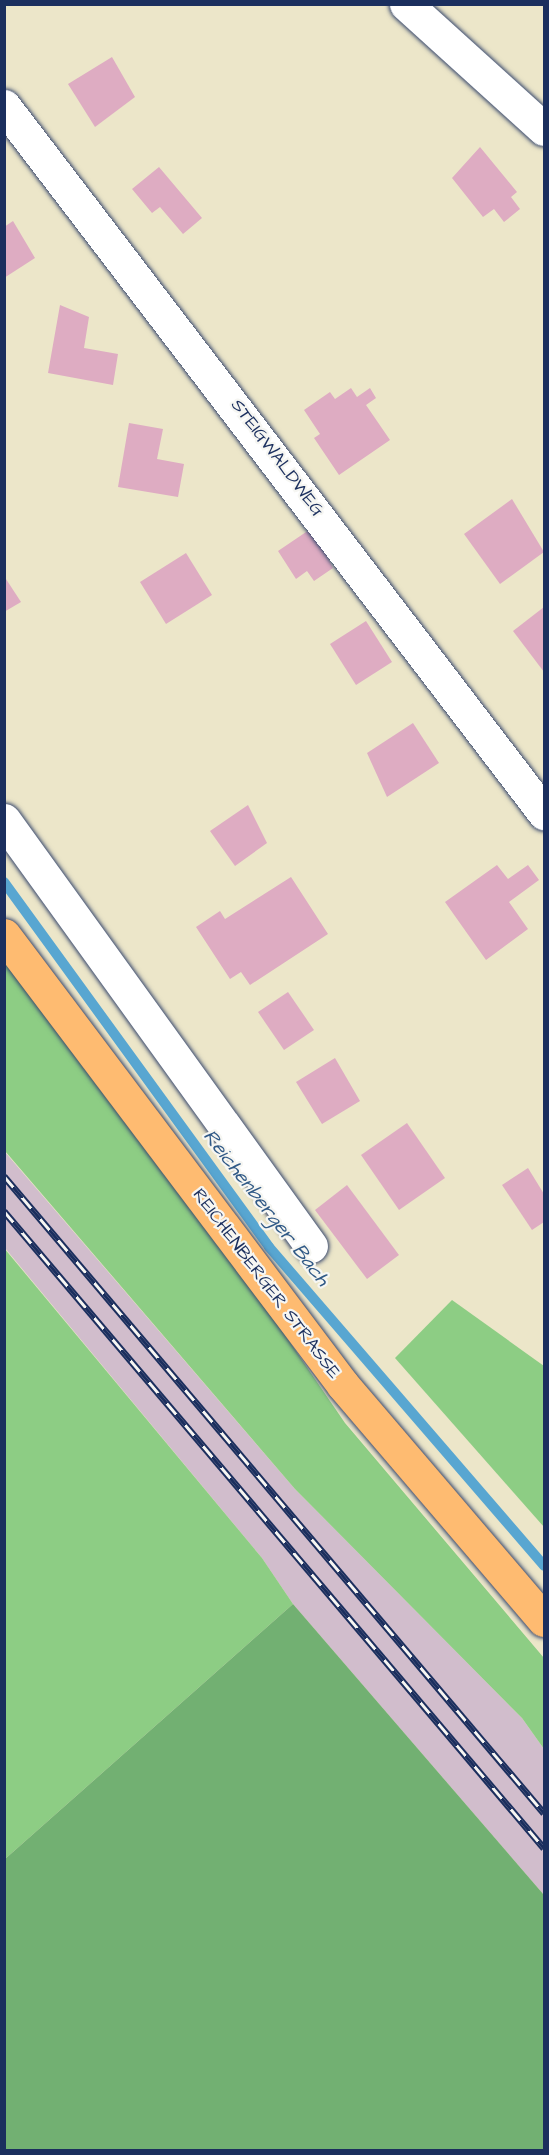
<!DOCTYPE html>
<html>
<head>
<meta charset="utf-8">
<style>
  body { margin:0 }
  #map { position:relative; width:549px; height:2155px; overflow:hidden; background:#ece6c9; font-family:"Architects Daughter",sans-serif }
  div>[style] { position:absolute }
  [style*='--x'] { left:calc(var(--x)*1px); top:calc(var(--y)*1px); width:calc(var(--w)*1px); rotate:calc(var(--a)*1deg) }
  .industrial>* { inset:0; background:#d1bdcc }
  .green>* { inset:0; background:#8dcd84 }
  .forest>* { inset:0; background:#72b072 }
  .stream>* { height:10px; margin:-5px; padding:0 5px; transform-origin:5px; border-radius:5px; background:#58a6d1 }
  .building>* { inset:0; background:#deacc2 }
  .roads { filter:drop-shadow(0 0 2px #3a4a6e) drop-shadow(0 0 2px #3a4a6e) }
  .minor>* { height:33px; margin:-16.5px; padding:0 16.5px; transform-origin:16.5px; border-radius:16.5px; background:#fff }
  .major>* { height:33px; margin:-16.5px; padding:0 16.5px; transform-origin:16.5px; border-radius:16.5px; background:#febb71 }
  .rail>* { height:7px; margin-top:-3.5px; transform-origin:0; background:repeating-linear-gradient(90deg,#f6f6f2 0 14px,#1b2f5e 0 28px); box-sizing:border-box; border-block:2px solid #1b2f5e }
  span { translate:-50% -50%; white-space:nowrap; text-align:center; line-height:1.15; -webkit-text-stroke:4.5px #f6f6f2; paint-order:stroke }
  .street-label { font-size:18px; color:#1b2f5e }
  .water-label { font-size:20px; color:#305986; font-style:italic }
  .frame { position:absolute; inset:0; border:6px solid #1b2f5e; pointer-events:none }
</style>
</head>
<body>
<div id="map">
  <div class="industrial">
    <div style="clip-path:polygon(4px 1151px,295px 1489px,522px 1718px,544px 1749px,544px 1895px,293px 1604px,262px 1558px,5px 1248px)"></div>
  </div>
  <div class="green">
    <div style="clip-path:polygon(4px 924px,345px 1423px,544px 1658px,544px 1749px,522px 1718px,295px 1489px,5px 1151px)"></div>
    <div style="clip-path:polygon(4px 1248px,262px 1558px,293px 1604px,5px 1859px)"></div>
    <div style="clip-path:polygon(452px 1300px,544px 1366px,544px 1527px,395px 1358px)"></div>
  </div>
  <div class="forest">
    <div style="clip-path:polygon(293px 1604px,544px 1895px,544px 2150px,5px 2150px,5px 1859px)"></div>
  </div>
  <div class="stream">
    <div style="--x:4;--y:882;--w:451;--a:54"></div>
    <div style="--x:269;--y:1247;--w:421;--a:49.2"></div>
  </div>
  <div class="building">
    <div style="clip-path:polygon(112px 57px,135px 97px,95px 127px,68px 84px)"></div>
    <div style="clip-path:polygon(480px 147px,517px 192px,511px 197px,520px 209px,504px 222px,494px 209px,483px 217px,452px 178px)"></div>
    <div style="clip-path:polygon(159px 167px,202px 218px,183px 234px,160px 207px,152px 213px,132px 189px)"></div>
    <div style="clip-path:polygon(13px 221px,35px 258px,4px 278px,4px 227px)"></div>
    <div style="clip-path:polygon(60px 305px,89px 317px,84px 348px,118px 354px,113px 385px,48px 373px)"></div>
    <div style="clip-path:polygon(351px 388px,357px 397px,370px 388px,376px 398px,366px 405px,390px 440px,339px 475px,314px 438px,320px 434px,304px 410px,330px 392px,335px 399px)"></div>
    <div style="clip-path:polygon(129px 423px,163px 429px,157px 459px,184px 464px,178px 497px,118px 487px)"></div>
    <div style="clip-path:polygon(512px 499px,544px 552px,500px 584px,464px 534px)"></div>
    <div style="clip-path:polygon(312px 528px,333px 568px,314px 581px,307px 571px,296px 579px,278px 551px)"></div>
    <div style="clip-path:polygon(186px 553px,212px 595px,166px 624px,140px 582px)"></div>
    <div style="clip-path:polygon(4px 576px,21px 602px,4px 612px)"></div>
    <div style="clip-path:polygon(544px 607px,544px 672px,513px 631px)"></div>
    <div style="clip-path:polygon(366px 621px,392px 662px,356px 685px,330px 644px)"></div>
    <div style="clip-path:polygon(413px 723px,439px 763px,387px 797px,367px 753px)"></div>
    <div style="clip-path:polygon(248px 805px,267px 843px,235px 866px,210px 831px)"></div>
    <div style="clip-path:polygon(497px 865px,508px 879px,528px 865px,539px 880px,509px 902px,528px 929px,486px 960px,445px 902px)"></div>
    <div style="clip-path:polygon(291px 877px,328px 934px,250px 985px,241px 972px,230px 979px,196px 927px,220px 911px,225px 919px)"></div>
    <div style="clip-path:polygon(288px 992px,314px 1030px,284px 1050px,258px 1012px)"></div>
    <div style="clip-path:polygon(335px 1058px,360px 1101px,322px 1124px,296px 1082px)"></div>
    <div style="clip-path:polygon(407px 1123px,445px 1178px,399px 1210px,361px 1155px)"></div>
    <div style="clip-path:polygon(528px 1168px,544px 1194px,544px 1222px,532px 1230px,502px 1185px)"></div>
    <div style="clip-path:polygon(347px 1185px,399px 1255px,367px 1279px,315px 1210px)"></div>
  </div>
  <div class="roads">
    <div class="minor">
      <div style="--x:406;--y:4;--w:186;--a:42.2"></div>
      <div style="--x:4;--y:106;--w:890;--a:52.63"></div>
      <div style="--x:4;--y:820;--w:525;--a:54.22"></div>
    </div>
    <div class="major">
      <div style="--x:4;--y:935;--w:563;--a:53.01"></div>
      <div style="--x:343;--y:1385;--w:309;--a:49.5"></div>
    </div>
  </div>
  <div class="rail">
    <div style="--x:4;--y:1176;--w:835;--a:49.71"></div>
    <div style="--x:4;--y:1211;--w:835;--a:49.71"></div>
  </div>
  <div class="street-label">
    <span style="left:277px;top:458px;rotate:53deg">STEIGWALDWEG</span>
    <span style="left:266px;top:1284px;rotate:53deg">REICHENBERGER STRASSE</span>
  </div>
  <div class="water-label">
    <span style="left:266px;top:1208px;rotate:52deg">Reichenberger Bach</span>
  </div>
  <div class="frame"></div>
</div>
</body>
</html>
